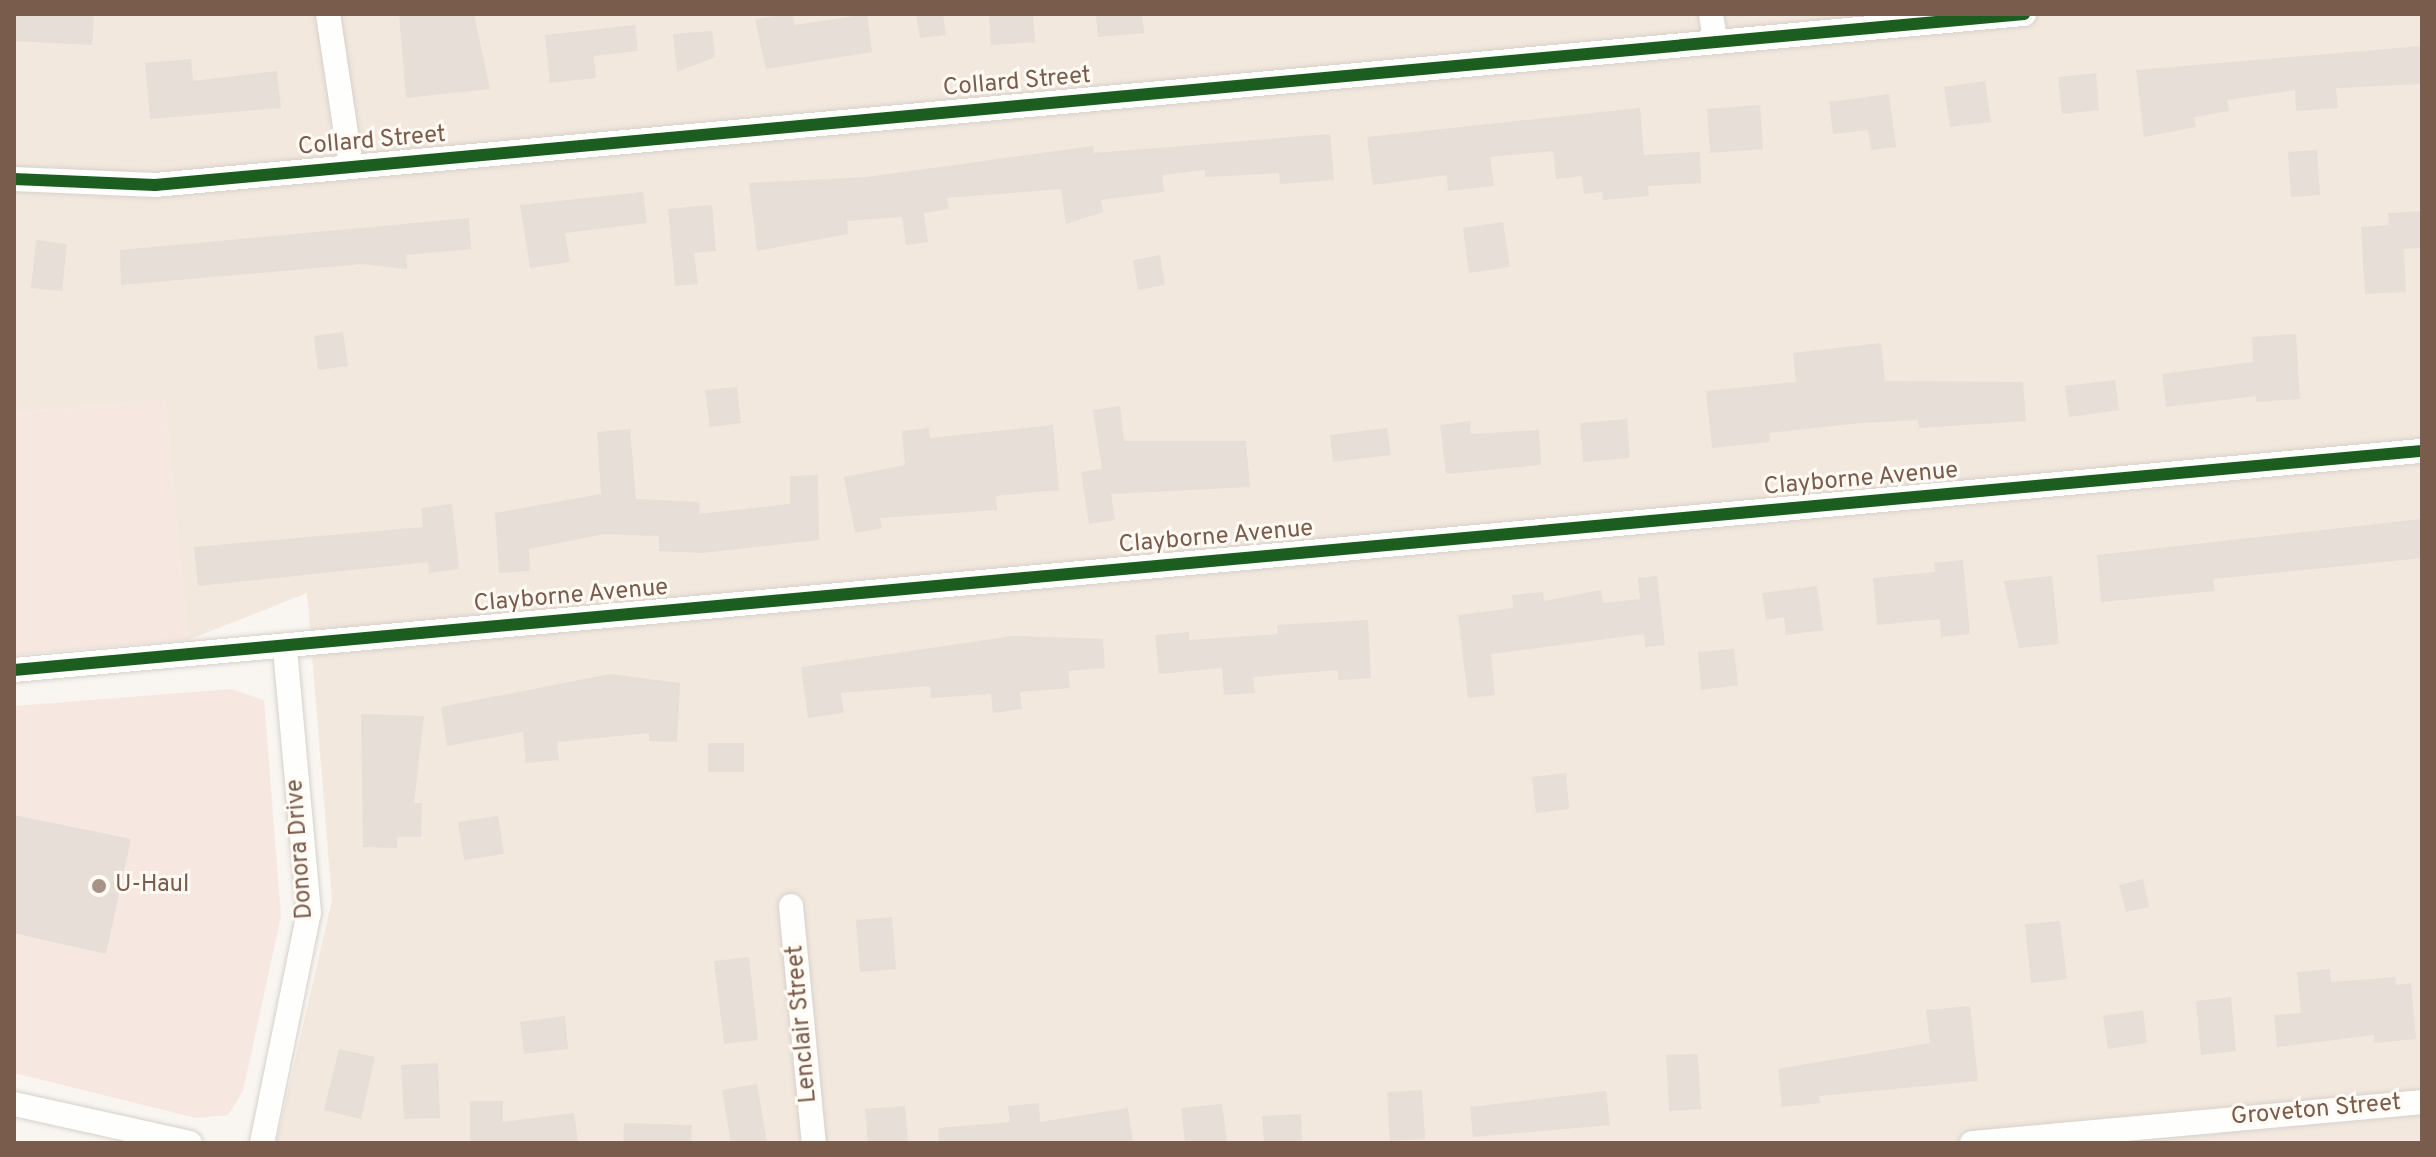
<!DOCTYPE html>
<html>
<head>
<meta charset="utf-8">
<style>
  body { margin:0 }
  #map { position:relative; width:2436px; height:1157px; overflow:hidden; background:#f9f5f0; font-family:Overpass,sans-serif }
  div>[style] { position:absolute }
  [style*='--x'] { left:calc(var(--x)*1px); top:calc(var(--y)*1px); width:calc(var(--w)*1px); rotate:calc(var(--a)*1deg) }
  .residential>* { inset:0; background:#f2e8de }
  .commercial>* { inset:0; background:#f6e8e1 }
  .building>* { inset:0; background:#e6ded7 }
  .roads { filter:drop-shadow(0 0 2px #d7d1cb) drop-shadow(0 0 2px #d7d1cb) }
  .street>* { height:24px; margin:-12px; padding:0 12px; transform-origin:12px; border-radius:12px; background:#fefefd }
  .cycleway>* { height:12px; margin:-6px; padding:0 6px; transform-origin:6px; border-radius:6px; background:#1b5e20 }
  .dots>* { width:22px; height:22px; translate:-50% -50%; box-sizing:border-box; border:4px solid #fffaf3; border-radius:50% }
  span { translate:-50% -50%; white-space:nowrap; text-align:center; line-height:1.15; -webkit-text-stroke:6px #fffaf3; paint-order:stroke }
  .street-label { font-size:24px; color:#7a5c4d }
  .poi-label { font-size:24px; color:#7a5c4d }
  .left { translate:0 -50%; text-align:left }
  .frame { position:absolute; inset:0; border:16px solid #7a5c4d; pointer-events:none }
</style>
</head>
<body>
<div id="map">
  <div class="residential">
    <div style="clip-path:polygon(14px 14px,2422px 14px,2422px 1143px,276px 1143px,332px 900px,307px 593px,188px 640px,165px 400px,14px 413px)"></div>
  </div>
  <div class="commercial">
    <div style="clip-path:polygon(165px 400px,188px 640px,14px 655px,14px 413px)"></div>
    <div style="clip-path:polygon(231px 689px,264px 700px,281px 916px,243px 1091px,228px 1115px,196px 1118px,14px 1073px,14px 706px)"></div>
  </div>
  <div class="building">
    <div style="clip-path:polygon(14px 14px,94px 14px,92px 45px,14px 41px)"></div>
    <div style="clip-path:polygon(399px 14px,474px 14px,490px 89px,406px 98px)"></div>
    <div style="clip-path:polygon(792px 14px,795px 25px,867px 14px,872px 52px,766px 69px,755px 19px)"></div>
    <div style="clip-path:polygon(916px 14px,943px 14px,946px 35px,920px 38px)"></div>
    <div style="clip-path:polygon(989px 14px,1033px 14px,1035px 42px,991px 45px)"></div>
    <div style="clip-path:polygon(1096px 14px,1142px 14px,1144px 33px,1098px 37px)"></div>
    <div style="clip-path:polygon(635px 25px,638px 51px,594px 56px,596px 78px,550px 83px,545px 35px)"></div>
    <div style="clip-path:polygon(712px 31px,715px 57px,677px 72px,673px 34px)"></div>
    <div style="clip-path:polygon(2422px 46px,2422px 84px,2336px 88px,2338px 108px,2296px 111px,2295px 90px,2227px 100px,2229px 111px,2194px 117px,2196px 127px,2144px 137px,2136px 70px)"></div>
    <div style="clip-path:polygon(191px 59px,193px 81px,277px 71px,281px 108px,150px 119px,145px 63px)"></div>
    <div style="clip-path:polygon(2096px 73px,2099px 110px,2062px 114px,2058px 77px)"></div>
    <div style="clip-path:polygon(1985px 81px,1991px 122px,1950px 127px,1944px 87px)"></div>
    <div style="clip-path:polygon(1889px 94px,1896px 147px,1871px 150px,1868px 130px,1833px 134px,1829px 102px)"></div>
    <div style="clip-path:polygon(1760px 105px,1763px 149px,1710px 153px,1707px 109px)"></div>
    <div style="clip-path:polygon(1640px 108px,1644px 155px,1700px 152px,1701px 183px,1648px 186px,1649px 196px,1603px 200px,1602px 192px,1584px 194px,1582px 176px,1556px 179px,1553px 151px,1490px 157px,1494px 186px,1448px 191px,1447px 175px,1373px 185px,1367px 137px)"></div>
    <div style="clip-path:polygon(1330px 134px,1334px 180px,1280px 184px,1279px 173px,1205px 177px,1205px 170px,1162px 175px,1164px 192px,1101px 200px,1103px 212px,1066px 224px,1061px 189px,947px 198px,949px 209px,924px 213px,928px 242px,906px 245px,902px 217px,847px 221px,848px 234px,757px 251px,749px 183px,867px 177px,1093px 146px,1094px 153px)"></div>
    <div style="clip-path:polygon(2317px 150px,2320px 195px,2291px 197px,2288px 152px)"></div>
    <div style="clip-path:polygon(643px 192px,647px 223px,565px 233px,570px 262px,530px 268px,520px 205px)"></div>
    <div style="clip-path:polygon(712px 205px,716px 251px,694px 253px,698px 284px,675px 286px,668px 209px)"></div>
    <div style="clip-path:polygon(2422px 211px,2422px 248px,2404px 249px,2406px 292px,2365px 294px,2361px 227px,2389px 225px,2388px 213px)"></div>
    <div style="clip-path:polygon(469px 218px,471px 249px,406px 255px,407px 269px,362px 264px,121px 285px,120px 250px)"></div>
    <div style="clip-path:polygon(1503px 222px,1510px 267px,1469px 273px,1463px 228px)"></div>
    <div style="clip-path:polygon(36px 240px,67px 244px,62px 291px,31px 288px)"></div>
    <div style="clip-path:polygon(1160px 255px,1165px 285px,1138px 290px,1133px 260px)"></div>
    <div style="clip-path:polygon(343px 332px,348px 366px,318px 370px,314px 336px)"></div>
    <div style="clip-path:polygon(2296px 334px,2300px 399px,2256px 402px,2256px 396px,2166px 407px,2162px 374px,2253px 362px,2252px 337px)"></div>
    <div style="clip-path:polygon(1881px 343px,1885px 381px,2023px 382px,2026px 421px,1919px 428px,1918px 420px,1860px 423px,1769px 433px,1770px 442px,1712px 448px,1706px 391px,1796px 382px,1793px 353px)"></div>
    <div style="clip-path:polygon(2115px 380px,2119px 410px,2069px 417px,2065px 386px)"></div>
    <div style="clip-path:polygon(737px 387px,741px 423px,710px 427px,705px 390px)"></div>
    <div style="clip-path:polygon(1120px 406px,1124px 441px,1246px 441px,1250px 487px,1111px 494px,1115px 520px,1089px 524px,1081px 472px,1102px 469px,1093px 410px)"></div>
    <div style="clip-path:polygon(1627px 419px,1630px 458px,1583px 462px,1580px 423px)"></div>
    <div style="clip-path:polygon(1470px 421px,1471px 434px,1539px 430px,1541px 465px,1446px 474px,1440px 425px)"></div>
    <div style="clip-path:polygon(1053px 425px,1059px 490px,996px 496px,997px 510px,880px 518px,882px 528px,855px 533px,844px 477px,905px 465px,902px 431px,929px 428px,930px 438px)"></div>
    <div style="clip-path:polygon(1387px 428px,1391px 455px,1333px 462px,1330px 435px)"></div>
    <div style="clip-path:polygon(630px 429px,636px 499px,700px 502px,699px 514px,790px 504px,790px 476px,818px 475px,819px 540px,702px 553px,659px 551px,659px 536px,604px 534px,529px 549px,530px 571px,499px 573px,495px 513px,601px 494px,597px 432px)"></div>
    <div style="clip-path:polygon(452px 504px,459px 569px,429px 573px,428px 562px,198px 586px,194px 547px,423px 527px,421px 508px)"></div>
    <div style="clip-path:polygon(2422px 519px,2422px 558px,2213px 579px,2215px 591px,2101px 602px,2097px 555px)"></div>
    <div style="clip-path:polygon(1963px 560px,1970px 634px,1941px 637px,1940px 619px,1877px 625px,1873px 578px,1935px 572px,1934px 563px)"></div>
    <div style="clip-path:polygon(1657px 576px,1665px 645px,1645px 647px,1644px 634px,1491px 654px,1495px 695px,1468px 698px,1458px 615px,1513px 608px,1512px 595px,1543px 592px,1544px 601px,1601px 590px,1603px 603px,1640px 599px,1638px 578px)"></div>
    <div style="clip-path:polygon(2052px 576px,2059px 644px,2019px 648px,2004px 581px)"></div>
    <div style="clip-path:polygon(1817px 586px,1823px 630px,1786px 635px,1784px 617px,1766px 620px,1762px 593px)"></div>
    <div style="clip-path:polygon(1368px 620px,1371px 678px,1338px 680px,1338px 670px,1253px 677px,1255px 693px,1224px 695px,1222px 668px,1159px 674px,1155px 635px,1189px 632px,1189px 640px,1278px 634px,1277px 625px)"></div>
    <div style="clip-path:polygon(1013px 636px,1103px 639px,1105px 668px,1068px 671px,1070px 688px,1020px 692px,1022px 709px,993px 713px,991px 694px,931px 698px,930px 686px,841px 693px,844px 713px,808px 718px,801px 667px)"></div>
    <div style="clip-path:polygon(1734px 649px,1738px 685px,1701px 690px,1698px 652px)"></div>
    <div style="clip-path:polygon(610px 674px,680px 683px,677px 742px,649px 741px,649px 733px,557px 742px,559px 760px,526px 763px,523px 732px,447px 746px,441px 707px)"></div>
    <div style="clip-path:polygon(361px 714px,424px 716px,414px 803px,422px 803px,421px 837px,397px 837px,397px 848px,363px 847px)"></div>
    <div style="clip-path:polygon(708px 743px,744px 743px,744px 772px,708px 772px)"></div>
    <div style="clip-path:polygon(1566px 773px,1569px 809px,1536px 813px,1532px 777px)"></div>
    <div style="clip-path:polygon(14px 815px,131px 839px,106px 954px,14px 933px)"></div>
    <div style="clip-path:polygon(498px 816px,504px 854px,464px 860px,458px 822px)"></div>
    <div style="clip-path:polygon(2143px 879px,2149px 907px,2126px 912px,2119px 885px)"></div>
    <div style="clip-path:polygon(892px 917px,896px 969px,860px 972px,856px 920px)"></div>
    <div style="clip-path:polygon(2060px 921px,2067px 979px,2031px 983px,2025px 924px)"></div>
    <div style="clip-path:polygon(749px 957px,758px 1040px,724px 1044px,714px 961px)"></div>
    <div style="clip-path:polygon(2330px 969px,2331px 982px,2395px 977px,2396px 985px,2411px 983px,2416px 1039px,2374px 1043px,2374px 1035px,2277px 1047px,2274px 1015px,2301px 1013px,2297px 972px)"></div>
    <div style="clip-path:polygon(2231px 997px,2236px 1051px,2201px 1055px,2196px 1001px)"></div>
    <div style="clip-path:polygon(1970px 1006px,1978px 1081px,1819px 1096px,1820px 1103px,1782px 1107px,1778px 1069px,1930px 1043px,1926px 1010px)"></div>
    <div style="clip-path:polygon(2143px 1010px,2147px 1043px,2108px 1049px,2103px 1016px)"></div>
    <div style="clip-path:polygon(565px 1016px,568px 1049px,524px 1054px,520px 1022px)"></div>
    <div style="clip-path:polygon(339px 1049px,375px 1057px,361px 1119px,324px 1110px)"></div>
    <div style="clip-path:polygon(1698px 1054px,1701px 1109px,1669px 1111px,1666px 1055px)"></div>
    <div style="clip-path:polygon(438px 1063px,440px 1118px,404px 1119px,401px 1065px)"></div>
    <div style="clip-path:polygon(757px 1084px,767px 1143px,731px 1143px,722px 1090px)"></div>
    <div style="clip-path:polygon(1422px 1090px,1425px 1139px,1390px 1141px,1387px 1092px)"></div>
    <div style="clip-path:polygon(1606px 1091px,1610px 1125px,1473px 1137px,1470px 1107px)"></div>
    <div style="clip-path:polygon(470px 1101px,503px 1101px,503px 1122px,574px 1113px,578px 1143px,470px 1143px)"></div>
    <div style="clip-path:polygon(1039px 1103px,1040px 1122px,1128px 1108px,1133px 1143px,939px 1143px,938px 1128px,1010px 1122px,1008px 1106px)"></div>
    <div style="clip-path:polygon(1222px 1104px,1227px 1143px,1185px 1143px,1181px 1108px)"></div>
    <div style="clip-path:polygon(905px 1106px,908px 1143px,868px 1143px,865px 1109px)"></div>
    <div style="clip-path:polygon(1301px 1114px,1302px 1143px,1264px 1143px,1262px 1116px)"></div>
    <div style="clip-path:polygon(624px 1123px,692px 1125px,691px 1143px,623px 1143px)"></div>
  </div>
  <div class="roads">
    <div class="street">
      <div style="--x:328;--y:14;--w:154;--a:81.4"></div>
      <div style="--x:1711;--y:14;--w:26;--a:81"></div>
      <div style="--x:14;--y:179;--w:141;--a:2.4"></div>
      <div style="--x:155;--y:185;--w:1877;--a:-5.23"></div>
      <div style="--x:14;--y:670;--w:2418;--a:-5.2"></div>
      <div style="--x:791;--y:906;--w:238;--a:84.5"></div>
      <div style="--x:14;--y:1104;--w:180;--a:12.5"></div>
      <div style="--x:262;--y:1143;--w:235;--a:-78.5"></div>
      <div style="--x:309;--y:913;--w:266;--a:-95.2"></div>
      <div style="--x:1972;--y:1143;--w:452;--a:-5.2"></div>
    </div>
  </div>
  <div class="cycleway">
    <div style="--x:14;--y:179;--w:141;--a:2.4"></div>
    <div style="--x:155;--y:185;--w:1877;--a:-5.23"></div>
    <div style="--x:14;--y:670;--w:2418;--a:-5.2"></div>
  </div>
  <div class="dots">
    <div style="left:99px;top:886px;background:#a69286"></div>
  </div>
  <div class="street-label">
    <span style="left:1017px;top:83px;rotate:-5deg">Collard Street</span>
    <span style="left:372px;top:142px;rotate:-5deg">Collard Street</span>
    <span style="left:1861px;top:480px;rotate:-5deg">Clayborne Avenue</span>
    <span style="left:1216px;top:538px;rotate:-5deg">Clayborne Avenue</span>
    <span style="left:571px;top:597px;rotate:-5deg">Clayborne Avenue</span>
    <span style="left:301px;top:849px;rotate:-94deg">Donora Drive</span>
    <span style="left:803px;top:1024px;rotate:-95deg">Lenclair Street</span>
    <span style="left:2316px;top:1111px;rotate:-5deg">Groveton Street</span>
  </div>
  <div class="poi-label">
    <span class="left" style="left:115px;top:886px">U-Haul</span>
  </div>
  <div class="frame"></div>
</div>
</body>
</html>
